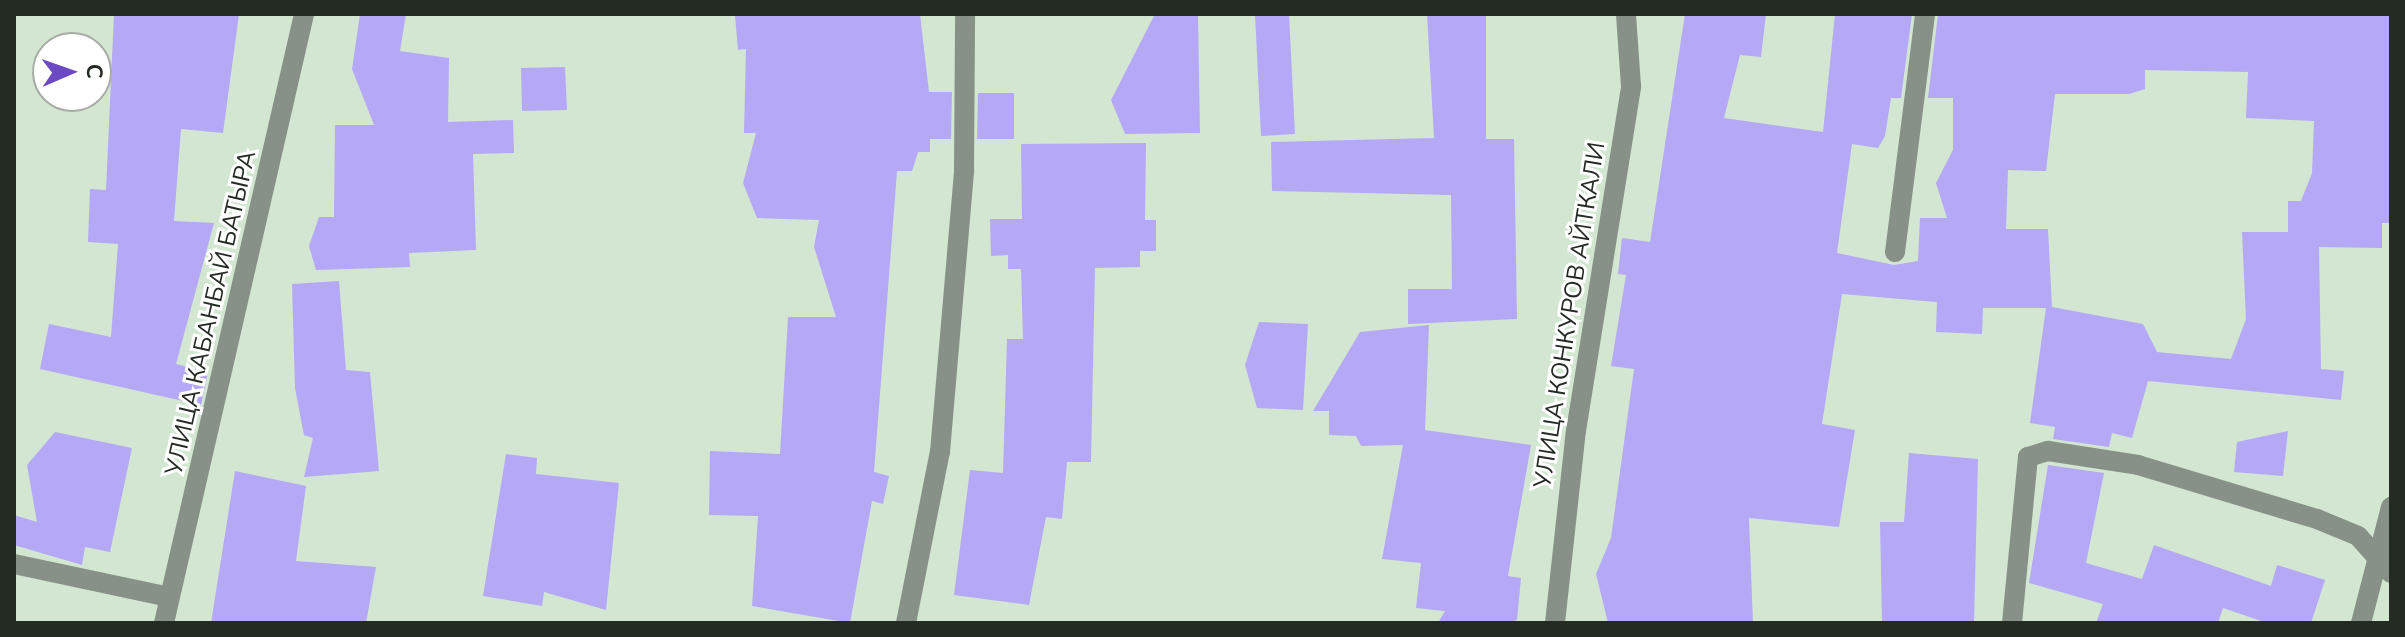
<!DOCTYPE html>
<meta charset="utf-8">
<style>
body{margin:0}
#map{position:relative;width:2405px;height:637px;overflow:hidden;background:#d2e6d1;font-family:"Nunito Sans",sans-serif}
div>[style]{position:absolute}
.building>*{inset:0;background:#b5a8f6}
.minor>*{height:20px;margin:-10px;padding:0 10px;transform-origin:10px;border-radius:10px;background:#889188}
span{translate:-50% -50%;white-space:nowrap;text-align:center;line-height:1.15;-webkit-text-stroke:6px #fff;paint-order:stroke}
.street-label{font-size:24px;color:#232b23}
.frame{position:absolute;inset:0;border:16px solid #232b23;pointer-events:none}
.north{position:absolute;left:32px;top:32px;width:80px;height:80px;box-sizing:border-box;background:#fff;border:2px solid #a7aaa7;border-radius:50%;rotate:88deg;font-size:22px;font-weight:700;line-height:32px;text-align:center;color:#232b23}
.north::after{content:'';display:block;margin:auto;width:28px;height:36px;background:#6b49c2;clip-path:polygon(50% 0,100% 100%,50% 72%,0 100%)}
</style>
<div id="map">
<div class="building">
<div style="clip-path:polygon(114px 14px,239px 14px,223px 133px,181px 129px,174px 221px,214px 223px,176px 364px,208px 372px,201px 405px,40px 369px,49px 324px,111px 337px,118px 244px,88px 242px,90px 189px,106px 190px)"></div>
<div style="clip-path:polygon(360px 14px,406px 14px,400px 51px,449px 58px,448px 122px,513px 120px,514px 153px,473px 154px,476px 250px,409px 253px,410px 267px,316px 270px,309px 246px,319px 217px,334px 217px,335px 125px,374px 125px,352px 69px)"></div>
<div style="clip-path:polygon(920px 14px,929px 92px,952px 92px,951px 139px,930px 139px,930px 152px,918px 152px,912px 171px,897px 171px,874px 472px,889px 476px,883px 504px,872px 501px,850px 623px,752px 606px,758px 516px,709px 515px,710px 451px,780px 454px,788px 317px,836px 317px,814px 247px,819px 220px,757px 218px,743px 183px,756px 133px,744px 133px,746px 49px,738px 50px,735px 16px)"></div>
<div style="clip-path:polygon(1155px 14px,1198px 14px,1200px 133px,1125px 134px,1111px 100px)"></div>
<div style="clip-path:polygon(1255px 14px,1289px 14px,1295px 134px,1261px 136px)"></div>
<div style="clip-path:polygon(1427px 14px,1486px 14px,1486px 139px,1514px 139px,1517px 319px,1408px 324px,1408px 289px,1452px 289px,1451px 195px,1272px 191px,1271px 142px,1434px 138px)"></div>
<div style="clip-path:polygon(evenodd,1685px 14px,1766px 14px,1761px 57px,1740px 55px,1724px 118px,1823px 132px,1835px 14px,1912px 14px,1901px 98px,1891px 98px,1885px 136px,1878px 148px,1852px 144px,1837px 253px,1894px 265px,1918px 261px,1920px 218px,1947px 218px,1936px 183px,1953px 150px,1953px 98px,1928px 98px,1938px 14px,2391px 14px,2391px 223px,2382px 223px,2382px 248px,2319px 247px,2321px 369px,2344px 371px,2341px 400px,2148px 381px,2132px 438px,2112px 433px,2109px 447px,2053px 439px,2055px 427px,2030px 423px,2046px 308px,1983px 308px,1982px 334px,1936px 332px,1937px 302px,1842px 294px,1822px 424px,1855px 430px,1839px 527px,1749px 518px,1753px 623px,1608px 623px,1596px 574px,1611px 538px,1634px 369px,1611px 366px,1626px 275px,1618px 274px,1622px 238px,1650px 242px,1685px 14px,2145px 70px,2248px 72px,2246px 118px,2314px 121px,2312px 173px,2301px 201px,2288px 201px,2288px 232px,2242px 232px,2246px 319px,2231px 359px,2157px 352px,2143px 324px,2052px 307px,2048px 229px,2006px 229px,2008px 170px,2046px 171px,2055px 94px,2129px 94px,2145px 89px,2145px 70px)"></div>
<div style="clip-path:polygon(565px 67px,567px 110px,522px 111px,521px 68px)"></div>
<div style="clip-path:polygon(978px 93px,1014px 93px,1014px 139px,977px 139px)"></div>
<div style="clip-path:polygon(1146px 143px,1145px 220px,1156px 220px,1156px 251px,1140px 251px,1140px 267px,1095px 268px,1091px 462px,1067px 462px,1062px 519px,1046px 517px,1029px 605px,954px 595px,970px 470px,1003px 473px,1007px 339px,1023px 339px,1021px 269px,1008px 269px,1008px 255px,991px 256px,990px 219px,1022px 219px,1021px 144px)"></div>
<div style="clip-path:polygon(339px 281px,346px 370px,370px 372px,379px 471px,304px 477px,313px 438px,304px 435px,295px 388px,292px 284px)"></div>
<div style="clip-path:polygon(1259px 322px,1308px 324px,1303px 410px,1257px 408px,1245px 365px)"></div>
<div style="clip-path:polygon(1429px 325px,1425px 430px,1531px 445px,1508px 576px,1521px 578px,1517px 620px,1506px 623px,1438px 623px,1445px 611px,1416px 608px,1421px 563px,1382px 559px,1403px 445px,1361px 446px,1356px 436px,1329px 435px,1329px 411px,1313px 411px,1360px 332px)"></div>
<div style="clip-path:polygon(2288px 431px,2283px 476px,2234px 472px,2237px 442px)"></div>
<div style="clip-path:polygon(55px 432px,132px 448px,110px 552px,85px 547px,82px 565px,14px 545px,14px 515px,37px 522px,27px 465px)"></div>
<div style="clip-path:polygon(1909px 453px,1978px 459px,1974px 623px,1882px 623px,1880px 522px,1904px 522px)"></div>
<div style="clip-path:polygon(506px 454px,537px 458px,536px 474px,619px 483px,606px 610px,544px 592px,542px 606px,483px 596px)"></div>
<div style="clip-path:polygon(2048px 465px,2104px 473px,2086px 563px,2142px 579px,2154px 545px,2271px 586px,2277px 565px,2325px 580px,2311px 623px,2267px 623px,2223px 608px,2218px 623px,2096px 623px,2103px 604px,2029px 583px)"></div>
<div style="clip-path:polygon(235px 471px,306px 486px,296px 561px,376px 567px,366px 623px,211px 623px)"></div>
</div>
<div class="minor">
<div style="left:1895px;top:252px;width:240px;rotate:-82.8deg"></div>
<div style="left:14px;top:564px;width:158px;rotate:12deg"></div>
<div style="left:164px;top:623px;width:625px;rotate:-77.05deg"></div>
<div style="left:906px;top:623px;width:174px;rotate:-78.8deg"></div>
<div style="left:940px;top:452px;width:283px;rotate:-85.1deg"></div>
<div style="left:964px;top:170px;width:156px;rotate:-89.6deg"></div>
<div style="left:1555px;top:623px;width:193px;rotate:-83.8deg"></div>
<div style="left:1576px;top:431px;width:349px;rotate:-80.9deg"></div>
<div style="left:1631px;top:86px;width:72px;rotate:-94deg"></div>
<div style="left:2012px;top:623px;width:167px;rotate:-84.5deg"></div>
<div style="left:2028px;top:457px;width:21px;rotate:-17deg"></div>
<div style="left:2048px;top:451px;width:91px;rotate:8.8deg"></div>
<div style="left:2138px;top:465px;width:187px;rotate:16.8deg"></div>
<div style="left:2317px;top:519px;width:44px;rotate:22.5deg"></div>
<div style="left:2358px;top:536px;width:50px;rotate:48.3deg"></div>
<div style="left:2361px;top:623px;width:120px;rotate:-75.5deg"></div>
</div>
<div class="street-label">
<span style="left:211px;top:313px;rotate:-77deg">УЛИЦА КАБАНБАЙ БАТЫРА</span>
<span style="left:1570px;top:315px;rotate:-81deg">УЛИЦА КОНКУРОВ АЙТКАЛИ</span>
</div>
<div class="frame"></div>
<div class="north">С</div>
</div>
